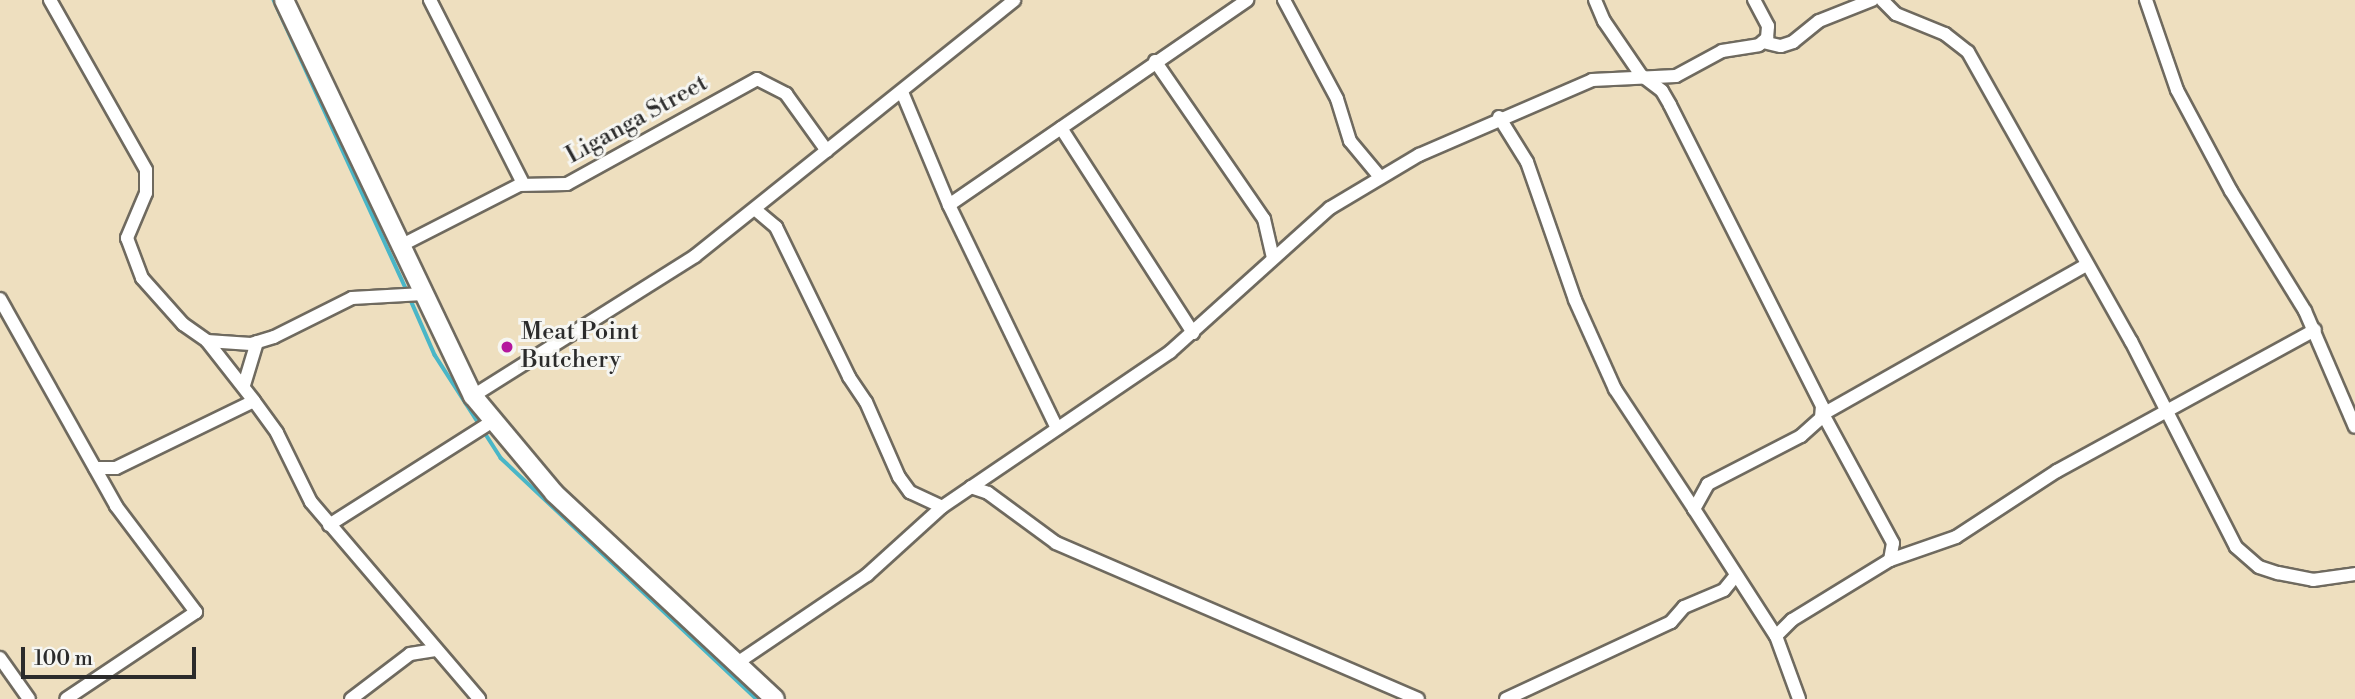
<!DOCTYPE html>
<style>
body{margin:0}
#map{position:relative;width:2355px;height:699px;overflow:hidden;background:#eedfbf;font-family:"Libre Bodoni",serif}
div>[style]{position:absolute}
.stream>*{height:3.5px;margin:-1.75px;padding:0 1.75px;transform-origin:1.75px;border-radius:1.75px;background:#4ab6c7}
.roads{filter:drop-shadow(2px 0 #6f6a5f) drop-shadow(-2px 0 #6f6a5f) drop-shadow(0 2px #6f6a5f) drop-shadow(0 -2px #6f6a5f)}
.street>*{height:12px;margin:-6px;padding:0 6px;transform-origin:6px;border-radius:6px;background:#fff}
.secondary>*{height:18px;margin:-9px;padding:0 9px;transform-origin:9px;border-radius:9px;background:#fff}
.dots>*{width:19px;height:19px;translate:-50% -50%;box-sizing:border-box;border:4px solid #f6f6f2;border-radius:50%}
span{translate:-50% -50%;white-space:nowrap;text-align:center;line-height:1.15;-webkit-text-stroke:6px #f6f6f2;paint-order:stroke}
.street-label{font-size:24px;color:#2b2b2b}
.poi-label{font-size:24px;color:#2b2b2b}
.left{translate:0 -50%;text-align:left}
.scale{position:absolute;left:21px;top:647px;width:175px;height:32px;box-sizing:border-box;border:4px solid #2b2b2b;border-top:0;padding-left:9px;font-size:21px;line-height:24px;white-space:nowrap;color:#2b2b2b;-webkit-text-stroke:5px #f6f6f2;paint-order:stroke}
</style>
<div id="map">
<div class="stream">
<div style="left:274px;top:0;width:320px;rotate:65.4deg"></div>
<div style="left:410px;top:298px;width:62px;rotate:66.3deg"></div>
<div style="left:435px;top:355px;width:122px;rotate:57.3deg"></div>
<div style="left:501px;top:458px;width:352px;rotate:43.3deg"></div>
</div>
<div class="roads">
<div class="street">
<div style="left:50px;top:0;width:195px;rotate:60.5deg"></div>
<div style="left:146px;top:170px;width:23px;rotate:90deg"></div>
<div style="left:146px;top:193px;width:49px;rotate:112.9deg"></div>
<div style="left:127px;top:238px;width:43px;rotate:69.4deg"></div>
<div style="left:142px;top:278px;width:62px;rotate:48.3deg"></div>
<div style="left:183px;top:324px;width:29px;rotate:35deg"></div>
<div style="left:207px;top:341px;width:44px;rotate:3.9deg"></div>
<div style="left:251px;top:344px;width:24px;rotate:-17deg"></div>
<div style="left:274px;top:337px;width:87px;rotate:-26.6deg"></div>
<div style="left:352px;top:298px;width:71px;rotate:-3.2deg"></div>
<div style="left:430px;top:0;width:203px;rotate:63.1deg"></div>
<div style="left:1284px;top:0;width:112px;rotate:61.8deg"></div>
<div style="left:1337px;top:99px;width:44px;rotate:72.8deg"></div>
<div style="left:1350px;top:141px;width:47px;rotate:50.2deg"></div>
<div style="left:1595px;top:0;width:23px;rotate:67deg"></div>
<div style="left:1604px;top:21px;width:65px;rotate:55.6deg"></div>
<div style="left:1641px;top:75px;width:26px;rotate:37deg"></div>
<div style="left:1662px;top:91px;width:16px;rotate:60deg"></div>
<div style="left:1670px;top:105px;width:337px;rotate:63.2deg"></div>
<div style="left:1822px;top:406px;width:12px;rotate:95deg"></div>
<div style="left:1821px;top:418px;width:27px;rotate:138deg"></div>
<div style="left:1801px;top:436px;width:105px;rotate:152.7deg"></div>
<div style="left:1708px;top:484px;width:29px;rotate:119deg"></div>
<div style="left:1694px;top:509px;width:151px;rotate:57.2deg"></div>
<div style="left:1776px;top:636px;width:67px;rotate:69.9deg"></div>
<div style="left:1882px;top:0;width:20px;rotate:45deg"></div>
<div style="left:1896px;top:14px;width:53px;rotate:22.2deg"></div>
<div style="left:1945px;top:34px;width:29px;rotate:38deg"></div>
<div style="left:1968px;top:52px;width:332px;rotate:60.6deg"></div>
<div style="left:2131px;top:341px;width:231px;rotate:63deg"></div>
<div style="left:2236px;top:547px;width:30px;rotate:41deg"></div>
<div style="left:2259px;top:567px;width:20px;rotate:18deg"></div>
<div style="left:2278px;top:573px;width:36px;rotate:11deg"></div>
<div style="left:2313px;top:580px;width:42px;rotate:-8.1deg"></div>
<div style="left:2146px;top:0;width:95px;rotate:71deg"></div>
<div style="left:2177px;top:90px;width:115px;rotate:61.9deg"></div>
<div style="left:2231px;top:191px;width:141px;rotate:58.3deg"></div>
<div style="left:2305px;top:311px;width:126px;rotate:66.7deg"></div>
<div style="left:1763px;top:42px;width:18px;rotate:13deg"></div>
<div style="left:1781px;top:46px;width:13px;rotate:-18deg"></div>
<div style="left:1793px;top:42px;width:33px;rotate:-39deg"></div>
<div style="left:1819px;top:21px;width:57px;rotate:-21.6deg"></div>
<div style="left:1155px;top:61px;width:192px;rotate:55.4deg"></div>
<div style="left:1264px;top:219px;width:40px;rotate:77deg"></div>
<div style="left:902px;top:92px;width:122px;rotate:67.4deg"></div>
<div style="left:949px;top:205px;width:248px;rotate:64.2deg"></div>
<div style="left:1499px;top:117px;width:53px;rotate:58.1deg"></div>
<div style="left:1527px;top:162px;width:146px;rotate:70.8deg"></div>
<div style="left:1575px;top:300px;width:98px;rotate:65.8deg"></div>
<div style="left:1615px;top:389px;width:144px;rotate:56.6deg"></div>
<div style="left:1061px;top:128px;width:244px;rotate:57.2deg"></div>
<div style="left:949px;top:205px;width:362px;rotate:-34.5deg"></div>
<div style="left:757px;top:211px;width:25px;rotate:40deg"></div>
<div style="left:776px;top:227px;width:167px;rotate:64deg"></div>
<div style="left:849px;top:377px;width:30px;rotate:56deg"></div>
<div style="left:866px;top:402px;width:82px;rotate:66.3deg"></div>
<div style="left:899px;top:477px;width:19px;rotate:54deg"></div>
<div style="left:910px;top:492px;width:35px;rotate:25deg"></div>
<div style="left:402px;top:245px;width:131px;rotate:-27.1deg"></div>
<div style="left:519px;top:185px;width:48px;rotate:-1.2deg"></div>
<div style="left:567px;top:184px;width:217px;rotate:-28.9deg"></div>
<div style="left:757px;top:79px;width:33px;rotate:27deg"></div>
<div style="left:786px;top:94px;width:70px;rotate:54.3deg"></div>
<div style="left:0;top:299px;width:237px;rotate:60.7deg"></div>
<div style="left:116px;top:506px;width:133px;rotate:53deg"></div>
<div style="left:196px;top:612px;width:156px;rotate:146.2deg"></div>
<div style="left:207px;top:341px;width:76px;rotate:51.9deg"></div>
<div style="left:244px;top:385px;width:45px;rotate:-73.2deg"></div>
<div style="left:473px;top:396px;width:262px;rotate:-32.2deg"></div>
<div style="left:695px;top:256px;width:409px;rotate:-38.7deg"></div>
<div style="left:95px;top:468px;width:21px"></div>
<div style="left:116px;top:468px;width:153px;rotate:-25.9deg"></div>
<div style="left:254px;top:401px;width:39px;rotate:54deg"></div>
<div style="left:277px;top:433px;width:77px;rotate:63.8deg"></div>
<div style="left:311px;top:502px;width:259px;rotate:49.5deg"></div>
<div style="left:971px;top:487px;width:18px;rotate:19deg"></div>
<div style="left:988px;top:493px;width:84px;rotate:36.3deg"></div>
<div style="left:1056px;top:543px;width:394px;rotate:23.3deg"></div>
<div style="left:329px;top:525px;width:192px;rotate:-32.4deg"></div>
<div style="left:1890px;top:560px;width:17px;rotate:-80deg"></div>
<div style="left:1893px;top:543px;width:147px;rotate:-118.5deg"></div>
<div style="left:1823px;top:414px;width:302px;rotate:-29.5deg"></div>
<div style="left:1776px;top:636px;width:23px;rotate:-45deg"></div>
<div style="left:1792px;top:620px;width:115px;rotate:-31.5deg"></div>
<div style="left:1890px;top:560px;width:70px;rotate:-19.2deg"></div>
<div style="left:1956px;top:537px;width:121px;rotate:-33.2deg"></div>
<div style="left:2057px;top:471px;width:294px;rotate:-28.7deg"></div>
<div style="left:0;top:658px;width:50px;rotate:54.7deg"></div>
<div style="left:737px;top:663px;width:157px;rotate:-34.1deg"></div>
<div style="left:867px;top:575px;width:101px;rotate:-42.2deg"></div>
<div style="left:942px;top:507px;width:276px;rotate:-34.2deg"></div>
<div style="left:1170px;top:352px;width:215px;rotate:-42deg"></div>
<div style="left:1330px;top:208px;width:104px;rotate:-30.8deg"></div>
<div style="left:1419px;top:155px;width:189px;rotate:-23.4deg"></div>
<div style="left:1592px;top:80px;width:84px;rotate:-2.7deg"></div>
<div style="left:1676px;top:76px;width:52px;rotate:-28.5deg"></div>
<div style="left:1722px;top:51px;width:37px;rotate:-9deg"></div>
<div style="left:1759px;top:45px;width:11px;rotate:-41deg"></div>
<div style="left:1767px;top:38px;width:12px;rotate:-85deg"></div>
<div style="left:1768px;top:26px;width:30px;rotate:-118deg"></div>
<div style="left:351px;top:699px;width:74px;rotate:-37.3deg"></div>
<div style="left:410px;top:654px;width:24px;rotate:-9deg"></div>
<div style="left:1506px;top:699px;width:182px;rotate:-25deg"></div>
<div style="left:1671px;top:622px;width:20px;rotate:-49deg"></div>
<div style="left:1684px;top:607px;width:43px;rotate:-23deg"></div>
<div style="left:1724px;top:590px;width:19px;rotate:-51deg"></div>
</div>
<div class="secondary">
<div style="left:284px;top:0;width:439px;rotate:64.5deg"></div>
<div style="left:473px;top:396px;width:126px;rotate:50.1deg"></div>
<div style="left:554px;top:493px;width:302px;rotate:43deg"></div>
</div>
</div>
<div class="dots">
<div style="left:507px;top:347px;background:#b5179e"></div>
</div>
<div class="street-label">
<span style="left:637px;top:120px;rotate:-29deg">Liganga Street</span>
</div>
<div class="poi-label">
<span class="left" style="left:521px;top:347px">Meat Point<br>Butchery</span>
</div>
<div class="scale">100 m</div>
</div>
